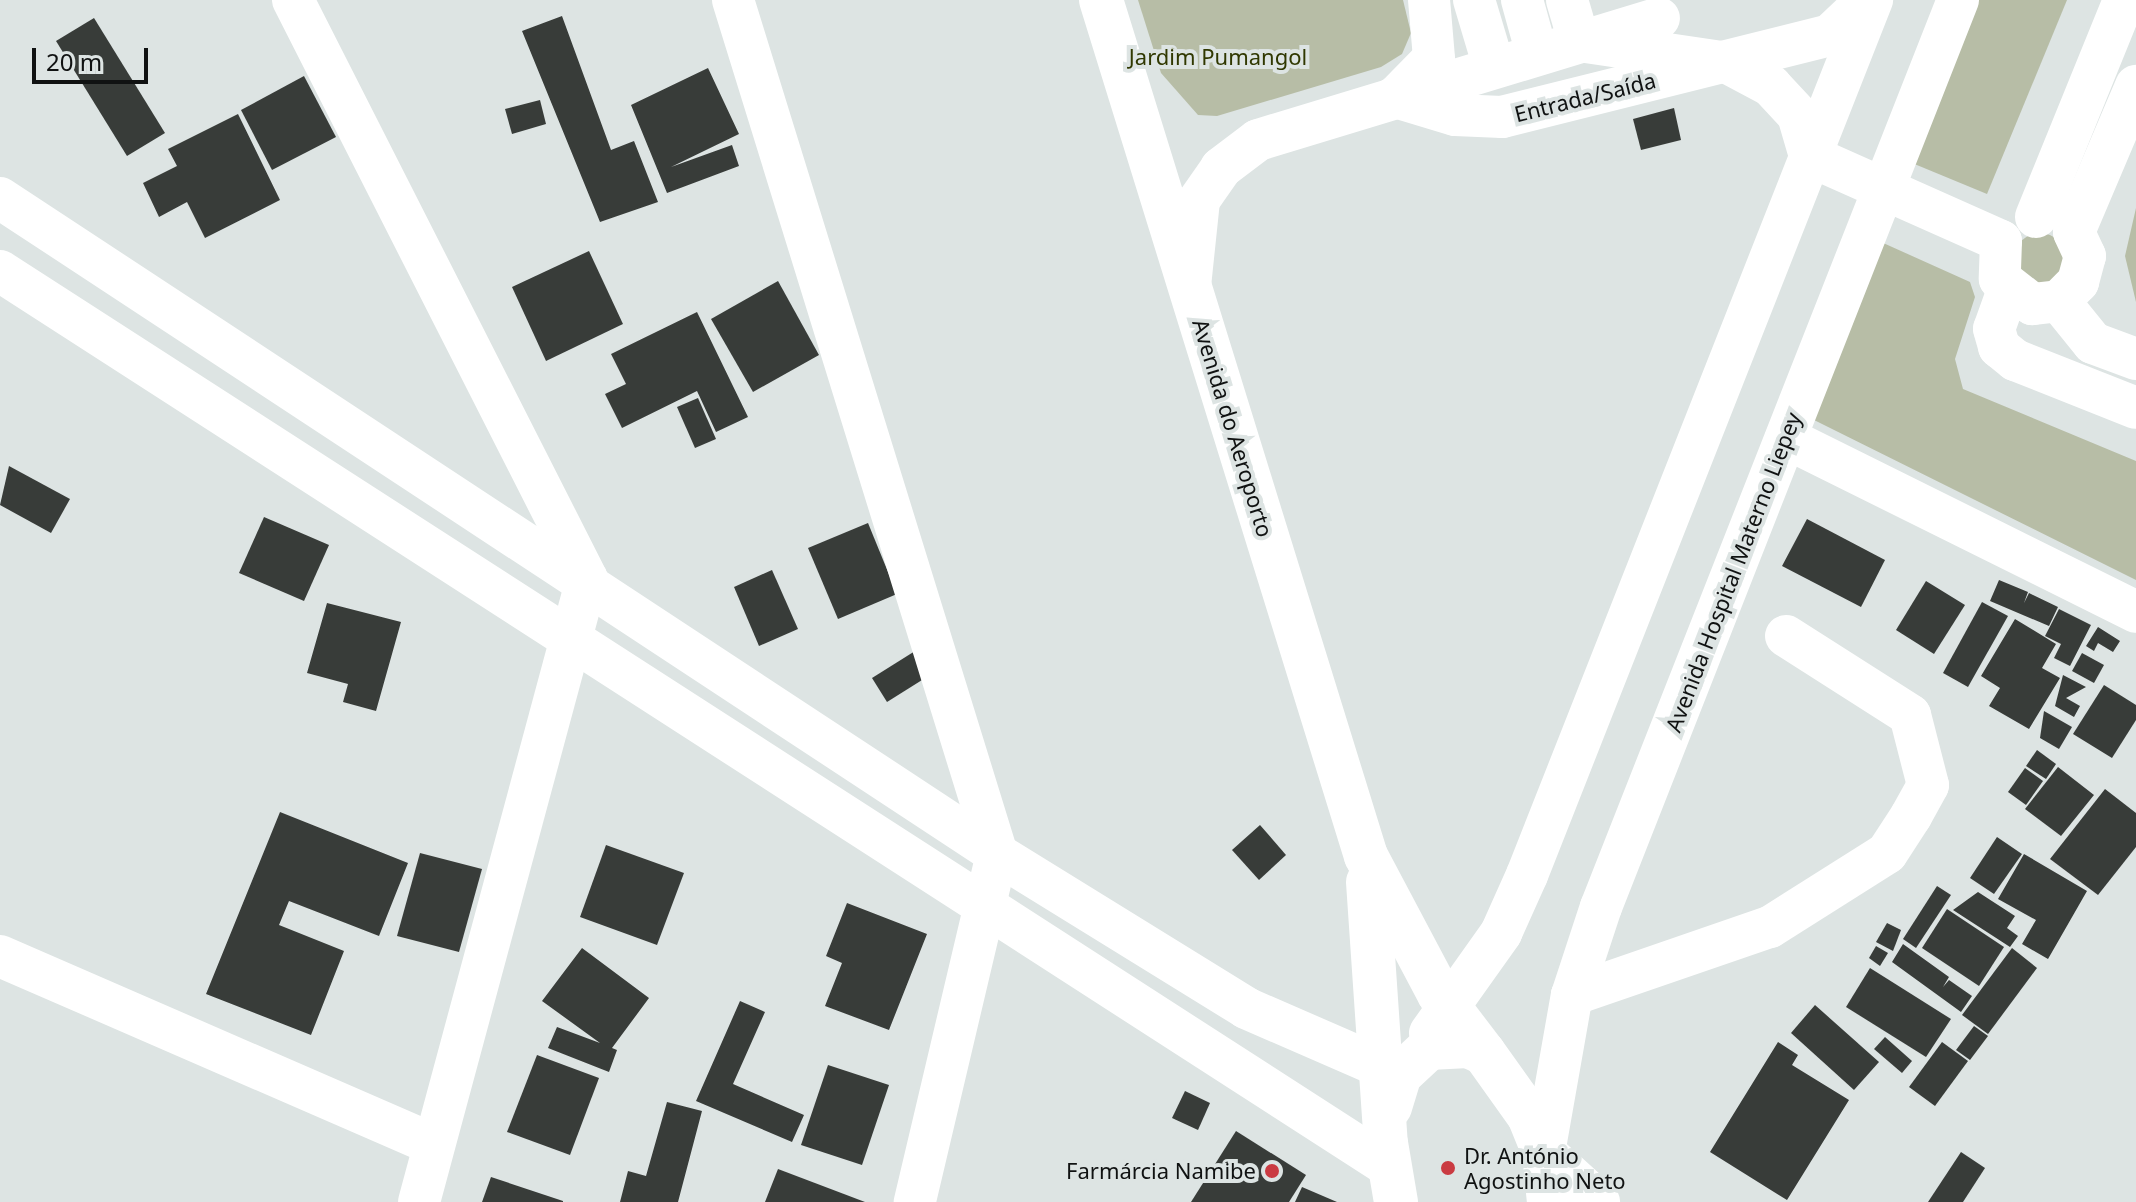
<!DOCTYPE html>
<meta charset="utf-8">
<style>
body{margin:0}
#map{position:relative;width:2136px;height:1202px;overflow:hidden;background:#dde4e3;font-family:"Noto Sans",sans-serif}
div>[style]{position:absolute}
.green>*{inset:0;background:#b7bda6}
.round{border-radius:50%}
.building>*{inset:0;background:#383c39}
.minor>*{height:42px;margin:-21px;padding:0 21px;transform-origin:21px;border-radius:21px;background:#fff}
.major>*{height:44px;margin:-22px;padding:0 22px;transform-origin:22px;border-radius:22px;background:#fff}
.dots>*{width:22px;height:22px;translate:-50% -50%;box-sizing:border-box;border:4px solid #dde4e3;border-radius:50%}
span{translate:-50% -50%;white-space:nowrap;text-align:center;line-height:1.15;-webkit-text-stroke:8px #dde4e3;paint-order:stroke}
.park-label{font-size:22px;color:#303801}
.street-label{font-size:22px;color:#101212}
.poi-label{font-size:22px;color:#101212}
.left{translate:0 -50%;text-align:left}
.right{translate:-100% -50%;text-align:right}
.scale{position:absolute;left:32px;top:48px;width:116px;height:36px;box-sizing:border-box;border:4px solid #101212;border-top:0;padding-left:10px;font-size:24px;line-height:28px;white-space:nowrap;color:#101212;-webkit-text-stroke:6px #dde4e3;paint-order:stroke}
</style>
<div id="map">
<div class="green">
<div style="clip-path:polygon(1138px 0,1403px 0,1411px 33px,1402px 54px,1381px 67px,1217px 116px,1198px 115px,1161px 73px)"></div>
<div style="clip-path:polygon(1979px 0,2067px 0,1987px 194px,1912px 163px)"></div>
<div style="clip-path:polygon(2136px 208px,2136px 302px,2125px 256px)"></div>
<div class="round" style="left:2014px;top:233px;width:52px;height:52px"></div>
<div style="clip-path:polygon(1881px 242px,1970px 282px,1975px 297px,1955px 359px,1963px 389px,2136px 461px,2136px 580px,1812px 419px)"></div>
</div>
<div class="building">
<div style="clip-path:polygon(562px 16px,611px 150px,634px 141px,658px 202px,600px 222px,522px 31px)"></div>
<div style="clip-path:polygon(94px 18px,165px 133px,127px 156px,56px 41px)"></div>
<div style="clip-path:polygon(708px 68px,739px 134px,671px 167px,732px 145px,739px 166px,667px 193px,631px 105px)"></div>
<div style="clip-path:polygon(304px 76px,336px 137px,272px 170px,241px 110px)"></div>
<div style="clip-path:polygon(540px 100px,546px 124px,512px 134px,505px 109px)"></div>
<div style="clip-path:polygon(1674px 108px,1681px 140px,1641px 150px,1633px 119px)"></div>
<div style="clip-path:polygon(238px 114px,280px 200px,205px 238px,187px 202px,159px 217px,143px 183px,177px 166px,168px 149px)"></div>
<div style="clip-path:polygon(589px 251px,623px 324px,546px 361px,512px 287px)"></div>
<div style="clip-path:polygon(778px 281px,819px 355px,753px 392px,711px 319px)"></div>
<div style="clip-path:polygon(697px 312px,748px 417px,716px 432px,697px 391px,622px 428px,605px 394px,626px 384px,611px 354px)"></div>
<div style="clip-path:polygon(698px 398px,716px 439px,695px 448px,677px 407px)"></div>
<div style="clip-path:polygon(9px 466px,70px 499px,51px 533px,0 505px)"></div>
<div style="clip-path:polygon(264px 517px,329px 545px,304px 601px,239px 573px)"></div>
<div style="clip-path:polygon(1807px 519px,1885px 560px,1861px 607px,1782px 566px)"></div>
<div style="clip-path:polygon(868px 523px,897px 594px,838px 619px,808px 548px)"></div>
<div style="clip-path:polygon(772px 570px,798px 629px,759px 646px,734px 587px)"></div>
<div style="clip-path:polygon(1999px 580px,2028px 592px,2024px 603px,2029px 593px,2058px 607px,2049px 626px,1990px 601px)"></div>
<div style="clip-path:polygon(1926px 581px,1965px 605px,1934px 654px,1896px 630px)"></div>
<div style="clip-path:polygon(1982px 602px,2008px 616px,1968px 687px,1943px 673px)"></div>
<div style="clip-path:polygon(327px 603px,401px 622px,376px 711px,343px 702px,348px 684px,307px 673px)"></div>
<div style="clip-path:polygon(2059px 609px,2091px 625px,2070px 666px,2054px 658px,2061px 644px,2045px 636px)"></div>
<div style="clip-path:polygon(2015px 619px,2056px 644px,2042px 668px,2060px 678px,2029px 729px,1989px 706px,2000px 688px,1981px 676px)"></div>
<div style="clip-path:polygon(2098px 627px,2120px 641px,2113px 652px,2098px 643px,2094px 651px,2086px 646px)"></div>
<div style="clip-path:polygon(923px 646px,938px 670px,887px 702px,872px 678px)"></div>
<div style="clip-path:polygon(2082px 653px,2104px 665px,2094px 683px,2072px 671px)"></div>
<div style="clip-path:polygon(2063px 675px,2086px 687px,2066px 698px,2080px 706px,2074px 717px,2055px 706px)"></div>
<div style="clip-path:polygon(2104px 685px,2136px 705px,2136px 720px,2112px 758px,2073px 734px)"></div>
<div style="clip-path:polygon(2044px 711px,2072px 727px,2059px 749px,2040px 738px)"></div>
<div style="clip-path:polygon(2037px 750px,2056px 764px,2046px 779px,2026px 766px)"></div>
<div style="clip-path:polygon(2058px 767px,2094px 795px,2061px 836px,2025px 809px)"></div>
<div style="clip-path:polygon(2025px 768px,2043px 781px,2026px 805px,2008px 792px)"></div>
<div style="clip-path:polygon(2105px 789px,2136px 813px,2136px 847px,2098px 895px,2050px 859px)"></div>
<div style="clip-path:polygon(280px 812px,408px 863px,379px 936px,289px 901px,279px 925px,344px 951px,311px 1035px,206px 994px)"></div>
<div style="clip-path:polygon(1260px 825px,1286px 855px,1259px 880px,1232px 850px)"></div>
<div style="clip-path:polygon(1997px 837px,2022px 854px,1994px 894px,1970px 878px)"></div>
<div style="clip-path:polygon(606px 845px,684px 873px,657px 945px,580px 917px)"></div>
<div style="clip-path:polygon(420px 853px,482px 869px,459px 952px,397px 936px)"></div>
<div style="clip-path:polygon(2024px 854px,2087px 891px,2048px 959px,2022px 944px,2036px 920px,1998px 899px)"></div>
<div style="clip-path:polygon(1937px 886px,1951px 895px,1916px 948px,1903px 939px)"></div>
<div style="clip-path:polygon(1978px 892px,2015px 916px,2007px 928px,2018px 936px,2010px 947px,1953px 910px)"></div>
<div style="clip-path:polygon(847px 903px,927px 934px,889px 1030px,825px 1006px,842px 963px,826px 956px)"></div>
<div style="clip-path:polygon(1947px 909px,2004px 947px,1979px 986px,1922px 948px)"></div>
<div style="clip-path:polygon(1887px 923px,1901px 930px,1893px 951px,1876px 942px)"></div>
<div style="clip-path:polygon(1903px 944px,1949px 977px,1943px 987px,1949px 980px,1972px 996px,1961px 1012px,1892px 962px)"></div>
<div style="clip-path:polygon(1876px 946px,1888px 953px,1880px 966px,1869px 958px)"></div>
<div style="clip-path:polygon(582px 948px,649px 998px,612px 1048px,617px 1050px,609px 1072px,548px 1048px,557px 1027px,600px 1043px,542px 1001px)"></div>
<div style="clip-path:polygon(2012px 948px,2037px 968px,1988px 1034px,1962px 1015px)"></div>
<div style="clip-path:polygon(1870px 968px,1951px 1019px,1926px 1057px,1846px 1007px)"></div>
<div style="clip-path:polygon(740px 1001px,765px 1012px,733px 1084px,804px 1115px,792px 1142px,696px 1101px)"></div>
<div style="clip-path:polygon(1815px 1005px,1879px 1062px,1854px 1090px,1791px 1033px)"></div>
<div style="clip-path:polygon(1974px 1026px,1988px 1036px,1970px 1060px,1956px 1050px)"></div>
<div style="clip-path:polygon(1885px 1037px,1912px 1061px,1902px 1073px,1874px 1049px)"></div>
<div style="clip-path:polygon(1778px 1042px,1798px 1055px,1792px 1065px,1849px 1100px,1787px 1200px,1710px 1152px)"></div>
<div style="clip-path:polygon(1942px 1042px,1968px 1061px,1935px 1106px,1909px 1087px)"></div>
<div style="clip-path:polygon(537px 1055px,599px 1078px,570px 1155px,507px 1132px)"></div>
<div style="clip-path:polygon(828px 1065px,889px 1085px,862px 1165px,801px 1145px)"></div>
<div style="clip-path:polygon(1185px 1091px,1210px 1103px,1198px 1130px,1172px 1118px)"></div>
<div style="clip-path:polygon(667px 1102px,702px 1111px,678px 1202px,620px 1202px,628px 1171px,646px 1176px)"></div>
<div style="clip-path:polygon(1236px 1131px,1306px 1175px,1289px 1202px,1191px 1202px)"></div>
<div style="clip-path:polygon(1961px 1152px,1985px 1168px,1963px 1202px,1928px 1202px)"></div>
<div style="clip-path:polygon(778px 1169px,865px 1202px,765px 1202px)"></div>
<div style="clip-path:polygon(491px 1177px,563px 1201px,563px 1202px,482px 1202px)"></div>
<div style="clip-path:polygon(1302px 1187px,1337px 1202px,1295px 1202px)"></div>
</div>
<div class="minor">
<div style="left:293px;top:0;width:649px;rotate:63.08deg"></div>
<div style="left:587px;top:579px;width:645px;rotate:105.09deg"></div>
<div style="left:733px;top:0;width:894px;rotate:72.82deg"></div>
<div style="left:997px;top:854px;width:358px;rotate:103.3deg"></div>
<div style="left:1474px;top:0;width:70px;rotate:73.4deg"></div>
<div style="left:1522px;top:0;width:56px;rotate:74.5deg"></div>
<div style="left:1567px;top:0;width:43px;rotate:73.7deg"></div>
<div style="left:1579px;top:41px;width:151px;rotate:8.4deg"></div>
<div style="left:1728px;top:63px;width:49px;rotate:28.1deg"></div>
<div style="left:1771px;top:86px;width:40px;rotate:47deg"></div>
<div style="left:1798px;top:115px;width:43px;rotate:73.7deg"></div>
<div style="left:1810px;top:156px;width:209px;rotate:24deg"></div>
<div style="left:2001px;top:241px;width:38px;rotate:92deg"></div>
<div style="left:2000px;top:279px;width:41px;rotate:38deg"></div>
<div style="left:2032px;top:304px;width:27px;rotate:-6deg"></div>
<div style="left:2059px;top:301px;width:27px;rotate:-45deg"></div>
<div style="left:2078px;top:282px;width:27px;rotate:-75deg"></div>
<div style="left:2085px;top:256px;width:26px;rotate:-115deg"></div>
<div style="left:2074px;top:232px;width:159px;rotate:-67deg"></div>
<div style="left:1395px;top:97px;width:63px;rotate:16.7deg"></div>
<div style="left:1455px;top:115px;width:47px;rotate:2.4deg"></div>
<div style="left:1502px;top:117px;width:338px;rotate:-14deg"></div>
<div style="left:1830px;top:35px;width:51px;rotate:-43.4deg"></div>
<div style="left:1396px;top:97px;width:54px;rotate:-45.7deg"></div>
<div style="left:1434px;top:58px;width:58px;rotate:-94.9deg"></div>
<div style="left:0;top:198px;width:1193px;rotate:33.34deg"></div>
<div style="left:997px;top:854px;width:293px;rotate:31.7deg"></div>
<div style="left:1246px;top:1008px;width:168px;rotate:23.5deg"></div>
<div style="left:2036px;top:217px;width:234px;rotate:-67.9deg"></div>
<div style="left:0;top:271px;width:1652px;rotate:32.81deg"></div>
<div style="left:1190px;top:286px;width:86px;rotate:-84deg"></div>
<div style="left:1199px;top:200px;width:39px;rotate:-55deg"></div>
<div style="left:1221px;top:168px;width:46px;rotate:-37.1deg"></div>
<div style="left:1258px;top:140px;width:419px;rotate:-16.9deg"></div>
<div style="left:2008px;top:290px;width:41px;rotate:109.7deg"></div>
<div style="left:1994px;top:329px;width:19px;rotate:74deg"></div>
<div style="left:1999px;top:347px;width:21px;rotate:39deg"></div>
<div style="left:2015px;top:360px;width:130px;rotate:21.6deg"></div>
<div style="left:2059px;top:301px;width:54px;rotate:51deg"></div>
<div style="left:2093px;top:343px;width:46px;rotate:20.4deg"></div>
<div style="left:1786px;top:438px;width:391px;rotate:26.4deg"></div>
<div style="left:0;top:956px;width:471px;rotate:23.5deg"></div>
<div style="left:1572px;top:995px;width:209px;rotate:-19deg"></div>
<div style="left:1770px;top:927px;width:138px;rotate:-32.3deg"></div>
<div style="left:1887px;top:853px;width:44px;rotate:-57deg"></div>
<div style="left:1911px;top:816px;width:35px;rotate:-61deg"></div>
<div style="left:1928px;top:785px;width:72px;rotate:-104.4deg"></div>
<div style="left:1910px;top:715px;width:147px;rotate:-147.5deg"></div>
<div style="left:1430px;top:1033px;width:123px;rotate:-54.6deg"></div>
<div style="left:1501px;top:933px;width:64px;rotate:-65.9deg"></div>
<div style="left:1527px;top:875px;width:941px;rotate:-68.48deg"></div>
<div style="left:1544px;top:1153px;width:160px;rotate:-80deg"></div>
<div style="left:1572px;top:995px;width:93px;rotate:-71.8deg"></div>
<div style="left:1601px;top:907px;width:975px;rotate:-68.52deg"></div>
</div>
<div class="major">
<div style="left:1101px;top:0;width:896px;rotate:72.8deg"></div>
<div style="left:1366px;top:856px;width:156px;rotate:62.1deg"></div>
<div style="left:1439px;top:994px;width:74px;rotate:52.7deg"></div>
<div style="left:1368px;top:882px;width:262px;rotate:86.1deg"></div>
<div style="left:1386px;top:1143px;width:60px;rotate:80.4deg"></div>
<div style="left:1390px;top:1107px;width:34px;rotate:-73deg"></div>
<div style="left:1400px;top:1075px;width:40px;rotate:-43deg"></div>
<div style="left:1429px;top:1048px;width:39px;rotate:-3deg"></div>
<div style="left:1468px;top:1046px;width:17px;rotate:24deg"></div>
<div style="left:1484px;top:1053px;width:77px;rotate:54.5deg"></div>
<div style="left:1529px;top:1116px;width:40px;rotate:68deg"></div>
<div style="left:1544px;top:1153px;width:49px;rotate:84.2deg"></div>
<div style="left:1544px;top:1153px;width:73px;rotate:42.2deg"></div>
</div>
<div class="dots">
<div style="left:1448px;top:1168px;background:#ca3b42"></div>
<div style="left:1272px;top:1171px;background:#ca3b42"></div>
</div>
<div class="park-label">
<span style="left:1218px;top:57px">Jardim Pumangol</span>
</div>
<div class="street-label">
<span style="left:1585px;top:97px;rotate:-14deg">Entrada/Saída</span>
<span style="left:1233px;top:428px;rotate:73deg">Avenida do Aeroporto</span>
<span style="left:1733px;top:572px;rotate:-69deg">Avenida Hospital Materno Liepey</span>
</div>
<div class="poi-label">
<span class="left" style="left:1464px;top:1168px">Dr. António<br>Agostinho Neto</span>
<span class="right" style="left:1256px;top:1171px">Farmárcia Namibe</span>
</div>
<div class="scale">20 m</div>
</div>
